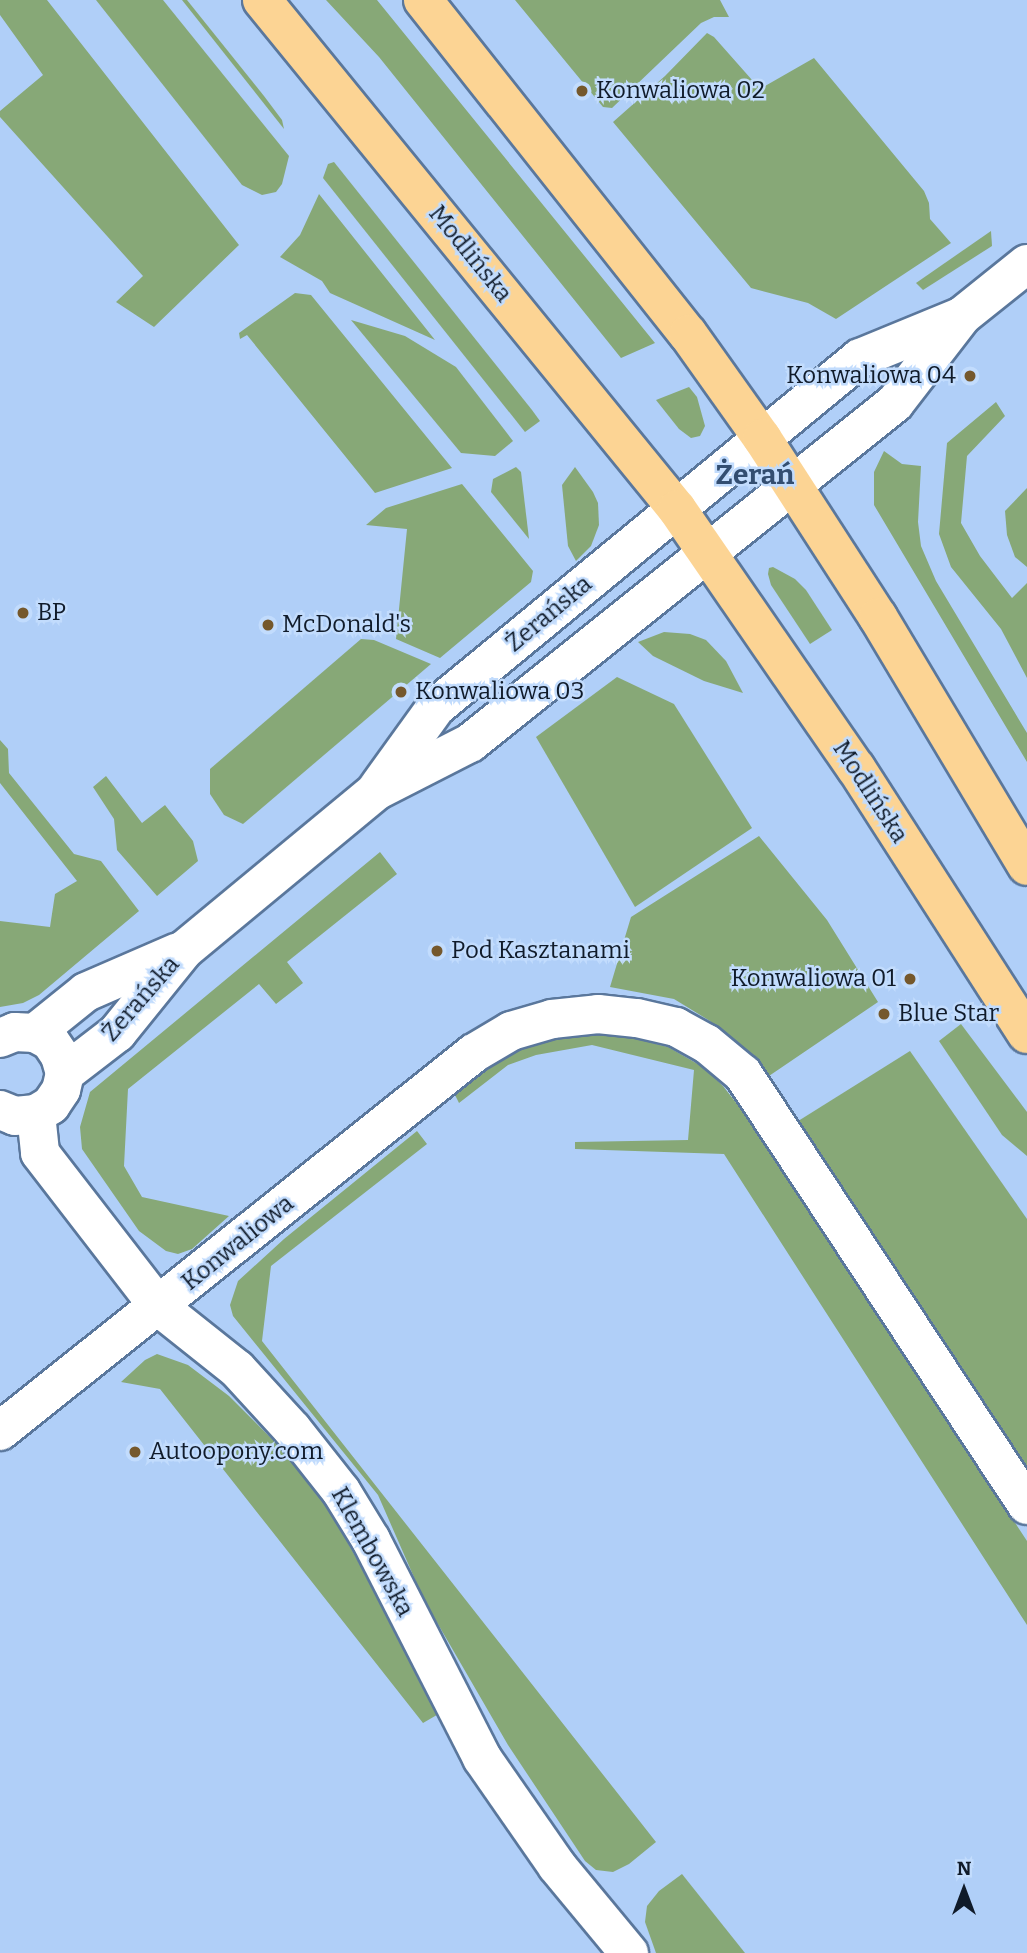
<!DOCTYPE html>
<meta charset="utf-8">
<style>
body{margin:0}
#map{position:relative;width:1027px;height:1953px;overflow:hidden;background:#b0cff8;font-family:Bitter,serif}
div>[style]{position:absolute}
.green>*{inset:0;background:#87a877}
.roads{filter:drop-shadow(2px 0 #5a779c) drop-shadow(-2px 0 #5a779c) drop-shadow(0 2px #5a779c) drop-shadow(0 -2px #5a779c)}
.minor>*{height:38px;margin:-19px;padding:0 19px;transform-origin:19px;border-radius:19px;background:#fff}
.major>*{height:38px;margin:-19px;padding:0 19px;transform-origin:19px;border-radius:19px;background:#fcd494}
.dots>*{width:19px;height:19px;translate:-50% -50%;box-sizing:border-box;border:4px solid #c2dcfd;border-radius:50%}
span{translate:-50% -50%;white-space:nowrap;text-align:center;line-height:1.15;-webkit-text-stroke:5px #c2dcfd;paint-order:stroke}
.poi-label{font-size:24px;color:#101b2a}
.left{translate:0 -50%;text-align:left}
.right{translate:-100% -50%;text-align:right}
.street-label{font-size:24px;color:#101b2a}
.quarter-label{font-size:28px;color:#334e71;font-weight:700}
.north{position:absolute;left:929px;top:1855px;width:70px;height:70px;-webkit-text-stroke:5px #c2dcfd;paint-order:stroke;rotate:0deg;font-size:19px;font-weight:700;line-height:28px;text-align:center;color:#101b2a}
.north::after{content:'';display:block;margin:auto;width:24px;height:32px;background:#101b2a;clip-path:polygon(50% 0,100% 100%,50% 72%,0 100%)}
</style>
<div id="map">
<div class="green">
<div style="clip-path:polygon(0 0,47px 0,239px 245px,154px 327px,116px 302px,143px 276px,0 117px,0 111px,43px 75px,0 15px)"></div>
<div style="clip-path:polygon(96px 0,163px 0,289px 156px,282px 184px,276px 192px,262px 195px,242px 185px)"></div>
<div style="clip-path:polygon(182px 0,187px 0,264px 96px,282px 120px,284px 129px)"></div>
<div style="clip-path:polygon(326px 0,377px 0,655px 343px,621px 358px,379px 57px)"></div>
<div style="clip-path:polygon(515px 0,720px 0,729px 17px,714px 17px,701px 23px,612px 108px,603px 107px)"></div>
<div style="clip-path:polygon(707px 33px,714px 37px,760px 89px,814px 58px,924px 191px,929px 203px,930px 219px,951px 243px,836px 319px,808px 303px,751px 288px,613px 122px,665px 76px)"></div>
<div style="clip-path:polygon(334px 162px,532px 410px,540px 421px,525px 432px,323px 178px,328px 164px)"></div>
<div style="clip-path:polygon(319px 194px,435px 340px,330px 293px,322px 281px,280px 257px,300px 235px)"></div>
<div style="clip-path:polygon(991px 231px,992px 246px,923px 290px,916px 283px)"></div>
<div style="clip-path:polygon(295px 293px,311px 295px,452px 468px,375px 493px,247px 335px,240px 339px,239px 333px)"></div>
<div style="clip-path:polygon(351px 320px,405px 336px,456px 367px,513px 441px,495px 456px,461px 453px)"></div>
<div style="clip-path:polygon(689px 387px,697px 397px,705px 426px,700px 436px,691px 438px,679px 429px,656px 400px)"></div>
<div style="clip-path:polygon(996px 402px,1005px 416px,967px 456px,961px 523px,980px 556px,1012px 598px,1027px 583px,1027px 678px,1001px 629px,951px 567px,939px 534px,947px 443px)"></div>
<div style="clip-path:polygon(884px 451px,902px 464px,921px 466px,918px 522px,921px 546px,936px 581px,1027px 733px,1027px 762px,874px 505px,874px 472px)"></div>
<div style="clip-path:polygon(516px 467px,521px 472px,529px 539px,491px 492px,493px 479px)"></div>
<div style="clip-path:polygon(575px 467px,593px 492px,598px 503px,599px 525px,591px 546px,576px 561px,568px 546px,562px 485px)"></div>
<div style="clip-path:polygon(462px 484px,533px 571px,531px 582px,440px 658px,396px 639px,407px 529px,366px 525px,386px 508px)"></div>
<div style="clip-path:polygon(1027px 488px,1027px 567px,1015px 557px,1007px 535px,1005px 511px)"></div>
<div style="clip-path:polygon(773px 567px,795px 579px,806px 590px,832px 630px,810px 644px,771px 585px,768px 574px,769px 568px)"></div>
<div style="clip-path:polygon(664px 632px,690px 634px,706px 640px,726px 661px,743px 693px,704px 681px,653px 656px,638px 642px)"></div>
<div style="clip-path:polygon(361px 639px,374px 640px,431px 664px,243px 824px,224px 815px,210px 794px,210px 769px)"></div>
<div style="clip-path:polygon(617px 677px,674px 704px,752px 828px,635px 907px,536px 737px)"></div>
<div style="clip-path:polygon(0 740px,8px 749px,9px 773px,74px 854px,101px 861px,139px 911px,39px 995px,23px 1003px,0 1007px,0 921px,50px 927px,55px 894px,77px 881px,0 783px)"></div>
<div style="clip-path:polygon(106px 776px,142px 823px,165px 805px,193px 841px,198px 861px,157px 896px,117px 850px,114px 819px,93px 787px)"></div>
<div style="clip-path:polygon(759px 836px,827px 920px,878px 1002px,766px 1078px,710px 1021px,674px 999px,610px 987px,631px 917px)"></div>
<div style="clip-path:polygon(380px 852px,397px 874px,287px 962px,303px 983px,276px 1004px,259px 984px,128px 1089px,124px 1166px,142px 1197px,229px 1216px,192px 1249px,178px 1254px,166px 1251px,139px 1231px,82px 1149px,80px 1127px,90px 1092px)"></div>
<div style="clip-path:polygon(961px 1024px,1027px 1112px,1027px 1156px,1002px 1135px,939px 1041px)"></div>
<div style="clip-path:polygon(592px 1033px,628px 1037px,668px 1047px,703px 1067px,723px 1086px,766px 1141px,1027px 1541px,1027px 1625px,724px 1154px,575px 1149px,575px 1142px,688px 1140px,694px 1070px,592px 1045px,536px 1055px,508px 1065px,459px 1103px,455px 1095px,456px 1087px,513px 1051px,558px 1038px)"></div>
<div style="clip-path:polygon(910px 1051px,1027px 1219px,1027px 1478px,795px 1123px)"></div>
<div style="clip-path:polygon(417px 1131px,427px 1144px,271px 1266px,262px 1341px,656px 1842px,629px 1864px,613px 1872px,596px 1870px,585px 1861px,508px 1745px,424px 1600px,378px 1495px,233px 1316px,230px 1305px,238px 1281px,284px 1239px)"></div>
<div style="clip-path:polygon(157px 1354px,188px 1365px,229px 1396px,291px 1458px,329px 1509px,442px 1712px,423px 1723px,160px 1389px,121px 1382px,145px 1360px)"></div>
<div style="clip-path:polygon(682px 1874px,745px 1953px,656px 1953px,645px 1922px,647px 1906px,659px 1891px)"></div>
</div>
<div class="roads">
<div class="minor">
<div style="left:379px;top:786px;width:97px;rotate:-54.2deg"></div>
<div style="left:436px;top:707px;width:549px;rotate:-39.46deg"></div>
<div style="left:860px;top:358px;width:108px;rotate:-22.3deg"></div>
<div style="left:35px;top:1033px;width:65px;rotate:-38.8deg"></div>
<div style="left:86px;top:992px;width:100px;rotate:-23.5deg"></div>
<div style="left:0;top:1038px;width:16px;rotate:-22deg"></div>
<div style="left:15px;top:1032px;width:20px;rotate:3deg"></div>
<div style="left:35px;top:1033px;width:17px;rotate:28deg"></div>
<div style="left:50px;top:1041px;width:18px;rotate:56deg"></div>
<div style="left:60px;top:1056px;width:18px;rotate:74deg"></div>
<div style="left:65px;top:1073px;width:17px;rotate:103deg"></div>
<div style="left:61px;top:1090px;width:18px;rotate:124deg"></div>
<div style="left:51px;top:1105px;width:17px;rotate:149deg"></div>
<div style="left:36px;top:1114px;width:21px;rotate:175deg"></div>
<div style="left:15px;top:1116px;width:16px;rotate:-158deg"></div>
<div style="left:65px;top:1073px;width:66px;rotate:-37.6deg"></div>
<div style="left:117px;top:1033px;width:107px;rotate:-51.1deg"></div>
<div style="left:184px;top:950px;width:249px;rotate:-39.6deg"></div>
<div style="left:376px;top:791px;width:106px;rotate:-27.1deg"></div>
<div style="left:470px;top:743px;width:544px;rotate:-38.66deg"></div>
<div style="left:895px;top:403px;width:110px;rotate:-52.4deg"></div>
<div style="left:962px;top:316px;width:83px;rotate:-38.7deg"></div>
<div style="left:36px;top:1114px;width:39px;rotate:84deg"></div>
<div style="left:40px;top:1153px;width:195px;rotate:52.3deg"></div>
<div style="left:159px;top:1307px;width:100px;rotate:38.5deg"></div>
<div style="left:237px;top:1369px;width:81px;rotate:47.5deg"></div>
<div style="left:292px;top:1429px;width:79px;rotate:51.7deg"></div>
<div style="left:341px;top:1491px;width:57px;rotate:58.5deg"></div>
<div style="left:371px;top:1540px;width:245px;rotate:63deg"></div>
<div style="left:482px;top:1758px;width:131px;rotate:55.2deg"></div>
<div style="left:557px;top:1866px;width:113px;rotate:50.4deg"></div>
<div style="left:0;top:1431px;width:606px;rotate:-38.57deg"></div>
<div style="left:474px;top:1053px;width:43px;rotate:-30.7deg"></div>
<div style="left:511px;top:1031px;width:43px;rotate:-16.3deg"></div>
<div style="left:552px;top:1019px;width:46px;rotate:-6.2deg"></div>
<div style="left:598px;top:1014px;width:39px;rotate:6deg"></div>
<div style="left:637px;top:1018px;width:40px;rotate:13deg"></div>
<div style="left:676px;top:1027px;width:35px;rotate:29deg"></div>
<div style="left:707px;top:1044px;width:47px;rotate:39.8deg"></div>
<div style="left:743px;top:1074px;width:516px;rotate:56.62deg"></div>
</div>
<div class="major">
<div style="left:262px;top:0;width:657px;rotate:50.81deg"></div>
<div style="left:677px;top:509px;width:315px;rotate:55.4deg"></div>
<div style="left:856px;top:768px;width:316px;rotate:57.3deg"></div>
<div style="left:423px;top:0;width:426px;rotate:51.6deg"></div>
<div style="left:688px;top:334px;width:128px;rotate:54.6deg"></div>
<div style="left:762px;top:438px;width:213px;rotate:57.1deg"></div>
<div style="left:878px;top:617px;width:290px;rotate:59.1deg"></div>
</div>
</div>
<div class="dots">
<div style="left:582px;top:91px;background:#75582c"></div>
<div style="left:970px;top:376px;background:#75582c"></div>
<div style="left:23px;top:613px;background:#75582c"></div>
<div style="left:268px;top:625px;background:#75582c"></div>
<div style="left:401px;top:692px;background:#75582c"></div>
<div style="left:437px;top:951px;background:#75582c"></div>
<div style="left:910px;top:979px;background:#75582c"></div>
<div style="left:884px;top:1014px;background:#75582c"></div>
<div style="left:135px;top:1452px;background:#75582c"></div>
</div>
<div class="poi-label">
<span class="left" style="left:596px;top:91px">Konwaliowa 02</span>
<span class="right" style="left:956px;top:376px">Konwaliowa 04</span>
<span class="left" style="left:37px;top:613px">BP</span>
<span class="left" style="left:282px;top:625px">McDonald's</span>
<span class="left" style="left:415px;top:692px">Konwaliowa 03</span>
<span class="left" style="left:451px;top:951px">Pod Kasztanami</span>
<span class="right" style="left:896px;top:979px">Konwaliowa 01</span>
<span class="left" style="left:898px;top:1014px">Blue Star</span>
<span class="left" style="left:149px;top:1452px">Autoopony.com</span>
</div>
<div class="street-label">
<span style="left:470px;top:254px;rotate:51deg">Modlińska</span>
<span style="left:549px;top:614px;rotate:-40deg">Żerańska</span>
<span style="left:870px;top:792px;rotate:57deg">Modlińska</span>
<span style="left:141px;top:999px;rotate:-49deg">Żerańska</span>
<span style="left:238px;top:1243px;rotate:-39deg">Konwaliowa</span>
<span style="left:372px;top:1552px;rotate:61deg">Klembowska</span>
</div>
<div class="quarter-label">
<span style="left:755px;top:475px">Żerań</span>
</div>
<div class="north">N</div>
</div>
